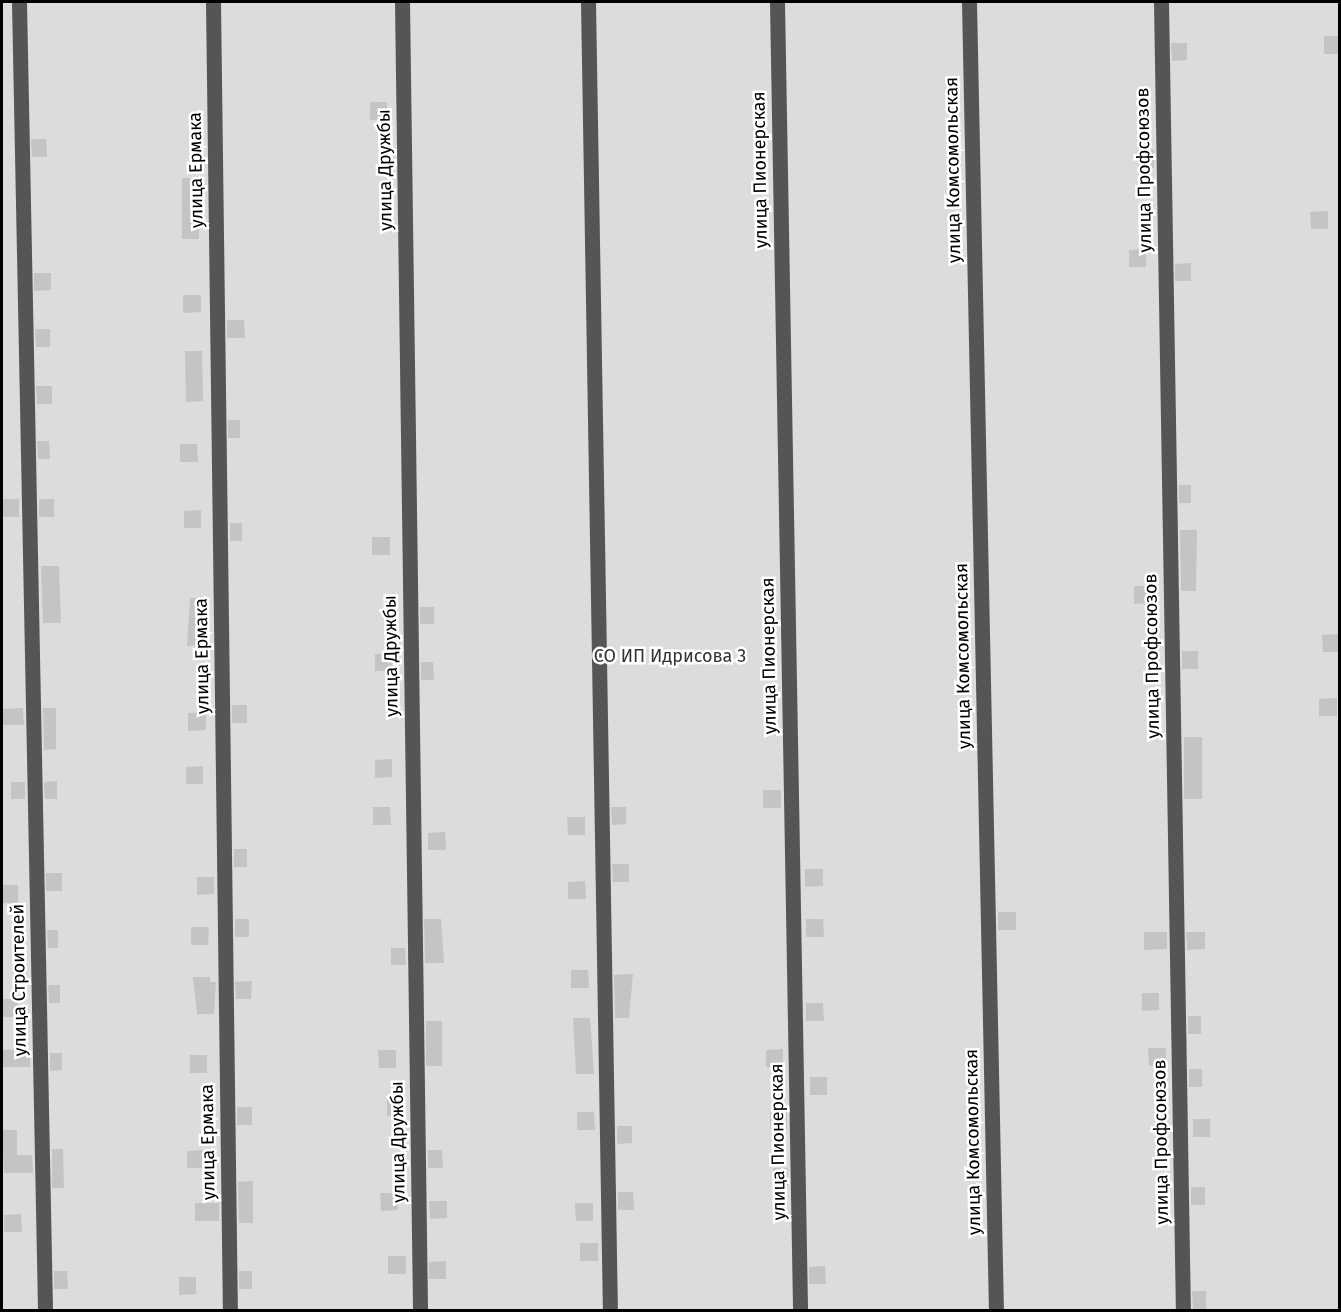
<!DOCTYPE html>
<meta charset="utf-8">
<style>
body{margin:0}
#map{position:relative;width:1341px;height:1312px;overflow:hidden;background:#fff;font-family:"Fira Sans",sans-serif}
div>[style]{position:absolute}
.green>*{inset:0;background:#dcdcdc}
.building>*{inset:0;background:#c4c4c4}
.minor>*{height:15px;margin:-7.5px;padding:0 7.5px;transform-origin:7.5px;border-radius:7.5px;background:#555}
span{translate:-50% -50%;white-space:nowrap;text-align:center;line-height:1.15;-webkit-text-stroke:5px #fff;paint-order:stroke}
.street-label{font-size:18px;color:#000}
.park-label{font-size:18px;color:#333}
.frame{position:absolute;inset:0;border:3px solid #000;pointer-events:none}
</style>
<div id="map">
<div class="green">
<div style="clip-path:polygon(2px 2px,1339px 2px,1339px 1310px,2px 1310px)"></div>
</div>
<div class="building">
<div style="clip-path:polygon(1324px 36px,1340px 36px,1340px 54px,1324px 54px)"></div>
<div style="clip-path:polygon(1171px 43px,1187px 43px,1187px 60px,1172px 61px)"></div>
<div style="clip-path:polygon(370px 102px,387px 102px,387px 119px,370px 120px)"></div>
<div style="clip-path:polygon(31px 139px,46px 139px,47px 157px,32px 157px)"></div>
<div style="clip-path:polygon(1137px 150px,1154px 150px,1154px 168px,1138px 168px)"></div>
<div style="clip-path:polygon(182px 178px,199px 178px,199px 239px,182px 239px)"></div>
<div style="clip-path:polygon(1328px 211px,1328px 229px,1311px 229px,1310px 212px)"></div>
<div style="clip-path:polygon(1146px 249px,1146px 267px,1129px 267px,1129px 250px)"></div>
<div style="clip-path:polygon(1191px 263px,1191px 281px,1175px 281px,1175px 264px)"></div>
<div style="clip-path:polygon(34px 273px,51px 273px,51px 290px,34px 291px)"></div>
<div style="clip-path:polygon(183px 295px,201px 295px,201px 312px,183px 313px)"></div>
<div style="clip-path:polygon(227px 320px,244px 320px,245px 338px,227px 338px)"></div>
<div style="clip-path:polygon(35px 329px,50px 329px,50px 347px,36px 347px)"></div>
<div style="clip-path:polygon(185px 351px,202px 351px,203px 401px,186px 402px)"></div>
<div style="clip-path:polygon(36px 386px,52px 386px,52px 404px,37px 404px)"></div>
<div style="clip-path:polygon(228px 420px,240px 420px,240px 438px,228px 438px)"></div>
<div style="clip-path:polygon(37px 441px,49px 441px,50px 459px,38px 459px)"></div>
<div style="clip-path:polygon(180px 444px,197px 444px,198px 462px,180px 462px)"></div>
<div style="clip-path:polygon(1179px 485px,1191px 485px,1191px 503px,1179px 503px)"></div>
<div style="clip-path:polygon(2px 499px,19px 499px,19px 517px,2px 517px)"></div>
<div style="clip-path:polygon(39px 499px,54px 499px,54px 517px,39px 517px)"></div>
<div style="clip-path:polygon(201px 510px,201px 528px,184px 528px,184px 511px)"></div>
<div style="clip-path:polygon(230px 523px,242px 523px,242px 541px,230px 541px)"></div>
<div style="clip-path:polygon(1180px 530px,1197px 530px,1196px 591px,1181px 591px)"></div>
<div style="clip-path:polygon(372px 537px,390px 537px,390px 555px,372px 555px)"></div>
<div style="clip-path:polygon(41px 566px,59px 566px,61px 623px,43px 623px)"></div>
<div style="clip-path:polygon(1134px 586px,1152px 586px,1151px 603px,1134px 604px)"></div>
<div style="clip-path:polygon(190px 598px,207px 598px,204px 645px,187px 646px)"></div>
<div style="clip-path:polygon(420px 607px,434px 607px,434px 624px,420px 624px)"></div>
<div style="clip-path:polygon(1340px 634px,1340px 652px,1323px 652px,1322px 635px)"></div>
<div style="clip-path:polygon(1182px 651px,1198px 651px,1198px 669px,1182px 669px)"></div>
<div style="clip-path:polygon(392px 653px,392px 671px,375px 671px,375px 654px)"></div>
<div style="clip-path:polygon(421px 662px,433px 662px,434px 680px,421px 680px)"></div>
<div style="clip-path:polygon(1337px 698px,1337px 716px,1319px 716px,1319px 699px)"></div>
<div style="clip-path:polygon(232px 705px,247px 705px,247px 723px,232px 723px)"></div>
<div style="clip-path:polygon(23px 708px,24px 725px,2px 725px,2px 709px)"></div>
<div style="clip-path:polygon(43px 708px,56px 708px,56px 749px,44px 750px)"></div>
<div style="clip-path:polygon(206px 712px,206px 730px,188px 731px,188px 713px)"></div>
<div style="clip-path:polygon(1184px 737px,1202px 737px,1202px 799px,1184px 799px)"></div>
<div style="clip-path:polygon(392px 759px,392px 777px,375px 778px,375px 760px)"></div>
<div style="clip-path:polygon(203px 766px,203px 784px,186px 784px,186px 767px)"></div>
<div style="clip-path:polygon(57px 781px,57px 799px,45px 799px,44px 782px)"></div>
<div style="clip-path:polygon(11px 782px,25px 782px,25px 799px,11px 799px)"></div>
<div style="clip-path:polygon(763px 790px,781px 790px,781px 808px,763px 808px)"></div>
<div style="clip-path:polygon(373px 807px,390px 807px,391px 825px,373px 825px)"></div>
<div style="clip-path:polygon(611px 807px,626px 807px,626px 824px,612px 825px)"></div>
<div style="clip-path:polygon(567px 817px,585px 817px,585px 835px,568px 835px)"></div>
<div style="clip-path:polygon(445px 832px,446px 850px,428px 850px,428px 833px)"></div>
<div style="clip-path:polygon(234px 849px,247px 849px,247px 867px,234px 867px)"></div>
<div style="clip-path:polygon(612px 864px,629px 864px,629px 882px,613px 882px)"></div>
<div style="clip-path:polygon(805px 869px,823px 869px,823px 886px,805px 887px)"></div>
<div style="clip-path:polygon(46px 873px,62px 873px,62px 891px,46px 891px)"></div>
<div style="clip-path:polygon(197px 877px,214px 877px,214px 894px,197px 895px)"></div>
<div style="clip-path:polygon(585px 881px,586px 899px,568px 899px,568px 882px)"></div>
<div style="clip-path:polygon(2px 885px,18px 885px,18px 903px,2px 903px)"></div>
<div style="clip-path:polygon(998px 912px,1016px 912px,1016px 930px,998px 930px)"></div>
<div style="clip-path:polygon(235px 919px,249px 919px,249px 937px,235px 937px)"></div>
<div style="clip-path:polygon(424px 919px,441px 919px,444px 963px,425px 963px)"></div>
<div style="clip-path:polygon(806px 919px,823px 919px,824px 937px,806px 937px)"></div>
<div style="clip-path:polygon(191px 927px,209px 927px,208px 945px,191px 945px)"></div>
<div style="clip-path:polygon(47px 930px,58px 930px,58px 948px,48px 948px)"></div>
<div style="clip-path:polygon(1144px 932px,1167px 932px,1167px 949px,1144px 950px)"></div>
<div style="clip-path:polygon(1186px 932px,1205px 932px,1205px 949px,1187px 950px)"></div>
<div style="clip-path:polygon(391px 948px,405px 948px,406px 965px,391px 965px)"></div>
<div style="clip-path:polygon(571px 970px,588px 970px,589px 988px,571px 988px)"></div>
<div style="clip-path:polygon(633px 974px,629px 1018px,615px 1018px,614px 975px)"></div>
<div style="clip-path:polygon(193px 977px,210px 977px,210px 982px,216px 982px,214px 1014px,197px 1014px)"></div>
<div style="clip-path:polygon(252px 981px,251px 999px,236px 999px,235px 982px)"></div>
<div style="clip-path:polygon(48px 985px,60px 985px,60px 1003px,49px 1003px)"></div>
<div style="clip-path:polygon(1142px 993px,1159px 993px,1159px 1010px,1142px 1011px)"></div>
<div style="clip-path:polygon(2px 999px,18px 999px,18px 1017px,2px 1017px)"></div>
<div style="clip-path:polygon(806px 1003px,823px 1003px,824px 1021px,806px 1021px)"></div>
<div style="clip-path:polygon(1188px 1016px,1201px 1016px,1201px 1034px,1188px 1034px)"></div>
<div style="clip-path:polygon(573px 1018px,590px 1018px,594px 1074px,576px 1074px)"></div>
<div style="clip-path:polygon(426px 1021px,442px 1021px,442px 1066px,426px 1066px)"></div>
<div style="clip-path:polygon(1148px 1048px,1166px 1048px,1166px 1066px,1149px 1066px)"></div>
<div style="clip-path:polygon(20px 1049px,20px 1053px,30px 1053px,30px 1067px,3px 1067px,3px 1050px)"></div>
<div style="clip-path:polygon(783px 1049px,783px 1067px,766px 1067px,766px 1050px)"></div>
<div style="clip-path:polygon(378px 1050px,396px 1050px,396px 1068px,379px 1068px)"></div>
<div style="clip-path:polygon(50px 1053px,62px 1053px,62px 1070px,50px 1071px)"></div>
<div style="clip-path:polygon(190px 1055px,207px 1055px,207px 1073px,190px 1073px)"></div>
<div style="clip-path:polygon(1189px 1069px,1202px 1069px,1202px 1087px,1189px 1087px)"></div>
<div style="clip-path:polygon(810px 1077px,827px 1077px,827px 1095px,810px 1095px)"></div>
<div style="clip-path:polygon(387px 1098px,405px 1098px,405px 1116px,387px 1116px)"></div>
<div style="clip-path:polygon(237px 1107px,252px 1107px,252px 1125px,237px 1125px)"></div>
<div style="clip-path:polygon(787px 1111px,787px 1129px,770px 1129px,770px 1112px)"></div>
<div style="clip-path:polygon(577px 1112px,594px 1112px,595px 1130px,577px 1130px)"></div>
<div style="clip-path:polygon(1193px 1119px,1210px 1119px,1210px 1137px,1193px 1137px)"></div>
<div style="clip-path:polygon(617px 1126px,632px 1126px,632px 1143px,617px 1144px)"></div>
<div style="clip-path:polygon(2px 1130px,17px 1130px,17px 1155px,32px 1155px,33px 1173px,4px 1173px)"></div>
<div style="clip-path:polygon(52px 1149px,63px 1149px,64px 1188px,52px 1188px)"></div>
<div style="clip-path:polygon(204px 1150px,205px 1168px,187px 1168px,187px 1151px)"></div>
<div style="clip-path:polygon(428px 1150px,442px 1150px,443px 1168px,428px 1168px)"></div>
<div style="clip-path:polygon(773px 1168px,788px 1168px,788px 1186px,773px 1186px)"></div>
<div style="clip-path:polygon(253px 1181px,253px 1223px,239px 1223px,238px 1182px)"></div>
<div style="clip-path:polygon(1191px 1187px,1205px 1187px,1205px 1205px,1191px 1205px)"></div>
<div style="clip-path:polygon(618px 1192px,633px 1192px,634px 1210px,618px 1210px)"></div>
<div style="clip-path:polygon(380px 1193px,398px 1193px,398px 1210px,381px 1211px)"></div>
<div style="clip-path:polygon(429px 1201px,447px 1201px,447px 1218px,430px 1219px)"></div>
<div style="clip-path:polygon(195px 1203px,219px 1203px,219px 1221px,195px 1221px)"></div>
<div style="clip-path:polygon(575px 1203px,593px 1203px,593px 1221px,576px 1221px)"></div>
<div style="clip-path:polygon(21px 1214px,22px 1232px,4px 1232px,4px 1215px)"></div>
<div style="clip-path:polygon(580px 1243px,598px 1243px,598px 1261px,580px 1261px)"></div>
<div style="clip-path:polygon(388px 1256px,406px 1256px,406px 1274px,388px 1274px)"></div>
<div style="clip-path:polygon(446px 1261px,446px 1279px,429px 1279px,429px 1262px)"></div>
<div style="clip-path:polygon(825px 1266px,826px 1284px,809px 1284px,809px 1267px)"></div>
<div style="clip-path:polygon(54px 1271px,67px 1271px,68px 1289px,54px 1289px)"></div>
<div style="clip-path:polygon(239px 1271px,252px 1271px,252px 1289px,239px 1289px)"></div>
<div style="clip-path:polygon(179px 1277px,196px 1277px,196px 1294px,179px 1295px)"></div>
<div style="clip-path:polygon(1192px 1291px,1206px 1291px,1206px 1309px,1193px 1309px)"></div>
</div>
<div class="minor">
<div style="left:19px;top:2px;width:1308px;rotate:88.86deg"></div>
<div style="left:213px;top:2px;width:1308px;rotate:89.26deg"></div>
<div style="left:402px;top:2px;width:1308px;rotate:89.21deg"></div>
<div style="left:588px;top:2px;width:1308px;rotate:89.04deg"></div>
<div style="left:777px;top:2px;width:1308px;rotate:88.99deg"></div>
<div style="left:969px;top:2px;width:1308px;rotate:88.82deg"></div>
<div style="left:1161px;top:2px;width:1308px;rotate:89.04deg"></div>
</div>
<div class="street-label">
<span style="left:196px;top:170px;rotate:-91deg">улица Ермака</span>
<span style="left:385px;top:170px;rotate:-91deg">улица Дружбы</span>
<span style="left:760px;top:170px;rotate:-91deg">улица Пионерская</span>
<span style="left:953px;top:170px;rotate:-91deg">улица Комсомольская</span>
<span style="left:1144px;top:170px;rotate:-91deg">улица Профсоюзов</span>
<span style="left:202px;top:656px;rotate:-91deg">улица Ермака</span>
<span style="left:391px;top:656px;rotate:-91deg">улица Дружбы</span>
<span style="left:769px;top:656px;rotate:-91deg">улица Пионерская</span>
<span style="left:963px;top:656px;rotate:-91deg">улица Комсомольская</span>
<span style="left:1152px;top:656px;rotate:-91deg">улица Профсоюзов</span>
<span style="left:19px;top:980px;rotate:-91deg">улица Строителей</span>
<span style="left:208px;top:1142px;rotate:-91deg">улица Ермака</span>
<span style="left:398px;top:1142px;rotate:-91deg">улица Дружбы</span>
<span style="left:778px;top:1142px;rotate:-91deg">улица Пионерская</span>
<span style="left:973px;top:1142px;rotate:-91deg">улица Комсомольская</span>
<span style="left:1161px;top:1142px;rotate:-91deg">улица Профсоюзов</span>
</div>
<div class="park-label">
<span style="left:670px;top:656px">СО ИП Идрисова 3</span>
</div>
<div class="frame"></div>
</div>
